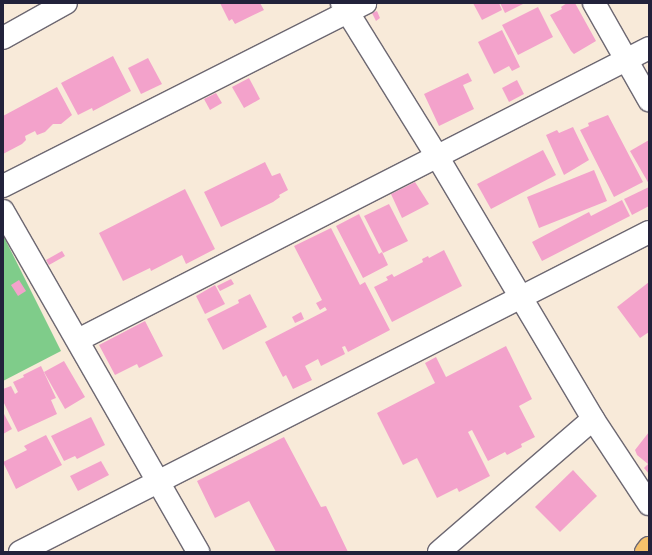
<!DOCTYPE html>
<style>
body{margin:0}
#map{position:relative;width:652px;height:555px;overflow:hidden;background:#f8ead9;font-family:Cardo,serif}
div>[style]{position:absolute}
.green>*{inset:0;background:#7fcc8a}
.building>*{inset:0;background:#f3a2cb}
.roads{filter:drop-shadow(1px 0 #6d6872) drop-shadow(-1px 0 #6d6872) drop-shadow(0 1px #6d6872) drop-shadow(0 -1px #6d6872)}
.minor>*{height:22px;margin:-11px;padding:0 11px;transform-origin:11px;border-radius:11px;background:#fff}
.major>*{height:22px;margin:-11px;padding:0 11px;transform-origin:11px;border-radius:11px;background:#f5c16b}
span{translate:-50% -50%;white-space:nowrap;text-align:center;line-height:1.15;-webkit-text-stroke:3px #fff;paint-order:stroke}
.frame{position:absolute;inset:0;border:4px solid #22223b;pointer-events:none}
</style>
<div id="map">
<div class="green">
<div style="clip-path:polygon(3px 235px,61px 351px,3px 381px)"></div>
</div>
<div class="building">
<div style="clip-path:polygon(220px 3px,260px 3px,264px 10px,235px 24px,232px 19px,229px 21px)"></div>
<div style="clip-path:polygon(473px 3px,499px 3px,502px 10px,482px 20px)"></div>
<div style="clip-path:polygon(500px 3px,525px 3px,505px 13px)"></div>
<div style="clip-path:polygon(567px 3px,575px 3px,596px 41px,574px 54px,571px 51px,550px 15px,562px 9px,561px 7px)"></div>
<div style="clip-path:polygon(538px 7px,553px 37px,518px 55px,502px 25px)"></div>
<div style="clip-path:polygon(377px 11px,380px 18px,376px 21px,372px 13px)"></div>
<div style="clip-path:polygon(502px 30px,520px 67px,512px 71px,509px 66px,494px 74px,478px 42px)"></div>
<div style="clip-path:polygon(113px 56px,131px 91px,93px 111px,92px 108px,78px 115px,61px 83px)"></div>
<div style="clip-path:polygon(148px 58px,162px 84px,141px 94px,128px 68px)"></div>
<div style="clip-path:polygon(468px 73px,472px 81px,463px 85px,474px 109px,439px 126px,424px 94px)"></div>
<div style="clip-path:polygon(249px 78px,260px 99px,244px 108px,232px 87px)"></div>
<div style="clip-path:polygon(517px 80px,524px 94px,509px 102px,502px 88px)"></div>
<div style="clip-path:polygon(57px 87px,72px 115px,61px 124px,53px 124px,45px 132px,37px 135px,35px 131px,25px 136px,26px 140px,22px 144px,3px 154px,3px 116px)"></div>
<div style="clip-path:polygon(216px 93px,222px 103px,210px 110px,204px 99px)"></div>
<div style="clip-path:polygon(608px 115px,643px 182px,614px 197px,580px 130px,589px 126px,588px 123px)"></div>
<div style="clip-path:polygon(573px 127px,589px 160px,564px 175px,546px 135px,557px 130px,559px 133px)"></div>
<div style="clip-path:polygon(649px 140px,649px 184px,630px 151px)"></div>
<div style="clip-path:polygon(543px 150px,556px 175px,491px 209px,477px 184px)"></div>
<div style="clip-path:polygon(265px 162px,272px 176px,280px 173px,288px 190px,279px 195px,280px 197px,273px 202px,221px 227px,204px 192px)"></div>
<div style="clip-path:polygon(594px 170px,607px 201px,539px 228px,527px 197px)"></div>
<div style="clip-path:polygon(415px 182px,429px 204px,402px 218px,391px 194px)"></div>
<div style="clip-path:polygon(649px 187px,649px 206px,632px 215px,624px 199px)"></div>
<div style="clip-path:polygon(185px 189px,215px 249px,186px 264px,182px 255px,151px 271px,150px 268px,123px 281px,99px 233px)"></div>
<div style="clip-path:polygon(622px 200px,630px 216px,542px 261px,532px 242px,589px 212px,591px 216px)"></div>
<div style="clip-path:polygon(389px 204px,408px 241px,383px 253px,364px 216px)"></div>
<div style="clip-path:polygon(359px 214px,379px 254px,382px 252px,388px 265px,363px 278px,336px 226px)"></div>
<div style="clip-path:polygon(331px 228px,360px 285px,365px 282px,390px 330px,348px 352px,345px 346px,342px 347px,345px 354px,321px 366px,318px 359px,305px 366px,312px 380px,293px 389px,286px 375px,283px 377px,265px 342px,327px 310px,325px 307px,320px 310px,316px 303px,322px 300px,294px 246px)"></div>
<div style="clip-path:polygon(444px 250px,462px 286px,392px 322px,374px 287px,388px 280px,386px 277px,392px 274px,394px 277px,423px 262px,422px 259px,428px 256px,429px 258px)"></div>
<div style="clip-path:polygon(62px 251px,65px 256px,49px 265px,46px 260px)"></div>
<div style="clip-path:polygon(231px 279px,234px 284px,220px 291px,217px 286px)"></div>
<div style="clip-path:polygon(19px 280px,26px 291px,18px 296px,11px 285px)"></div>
<div style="clip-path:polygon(649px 282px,649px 332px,640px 338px,617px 307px)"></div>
<div style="clip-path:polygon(215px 285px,225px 304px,205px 314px,196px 296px)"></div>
<div style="clip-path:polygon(250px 294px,267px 327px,223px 350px,207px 319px,239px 303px,238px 300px)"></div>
<div style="clip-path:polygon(301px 312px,304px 319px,295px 323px,292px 317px)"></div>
<div style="clip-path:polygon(145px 321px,163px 356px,139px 368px,137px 364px,115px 375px,99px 345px)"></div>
<div style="clip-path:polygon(506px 346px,532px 399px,519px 406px,535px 437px,521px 444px,522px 447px,507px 455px,505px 452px,488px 461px,472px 430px,468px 432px,490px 476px,459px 492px,457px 488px,437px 498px,417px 458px,403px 465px,377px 413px,435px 383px,425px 363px,436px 357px,446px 377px)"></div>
<div style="clip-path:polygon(64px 361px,85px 397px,65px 409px,44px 372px)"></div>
<div style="clip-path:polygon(41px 366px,56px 398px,51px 400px,57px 414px,18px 432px,3px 401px,3px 389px,11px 386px,15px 394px,18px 392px,13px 382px,24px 377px,23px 375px)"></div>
<div style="clip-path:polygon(3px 412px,12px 429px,3px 434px)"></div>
<div style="clip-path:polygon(91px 417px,105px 445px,77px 459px,75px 456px,64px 461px,51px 436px)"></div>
<div style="clip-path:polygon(649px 432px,649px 474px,644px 468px,648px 464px,637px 455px,635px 450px)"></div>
<div style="clip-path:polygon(46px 435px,62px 465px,16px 489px,3px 462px,27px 450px,24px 446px)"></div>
<div style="clip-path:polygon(284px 437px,321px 507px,326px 506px,348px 552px,276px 552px,249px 501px,215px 518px,197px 481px)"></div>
<div style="clip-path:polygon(101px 461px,109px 475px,78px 491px,70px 476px)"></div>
<div style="clip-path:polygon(573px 470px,597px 496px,560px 532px,535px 507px)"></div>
</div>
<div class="roads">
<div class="minor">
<div style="left:342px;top:3px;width:180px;rotate:58.2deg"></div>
<div style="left:437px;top:156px;width:306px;rotate:59.3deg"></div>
<div style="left:593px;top:419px;width:102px;rotate:56.6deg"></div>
<div style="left:594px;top:3px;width:112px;rotate:60.4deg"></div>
<div style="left:3px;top:38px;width:72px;rotate:-29.1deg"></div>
<div style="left:3px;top:186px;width:406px;rotate:-26.8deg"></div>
<div style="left:3px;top:211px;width:393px;rotate:60.2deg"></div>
<div style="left:78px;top:340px;width:641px;rotate:-27.08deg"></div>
<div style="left:20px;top:552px;width:706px;rotate:-26.96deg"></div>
<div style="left:439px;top:552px;width:203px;rotate:-40.8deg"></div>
</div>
<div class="major">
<div style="left:646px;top:552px;width:5px;rotate:-53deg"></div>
</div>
</div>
<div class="frame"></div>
</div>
